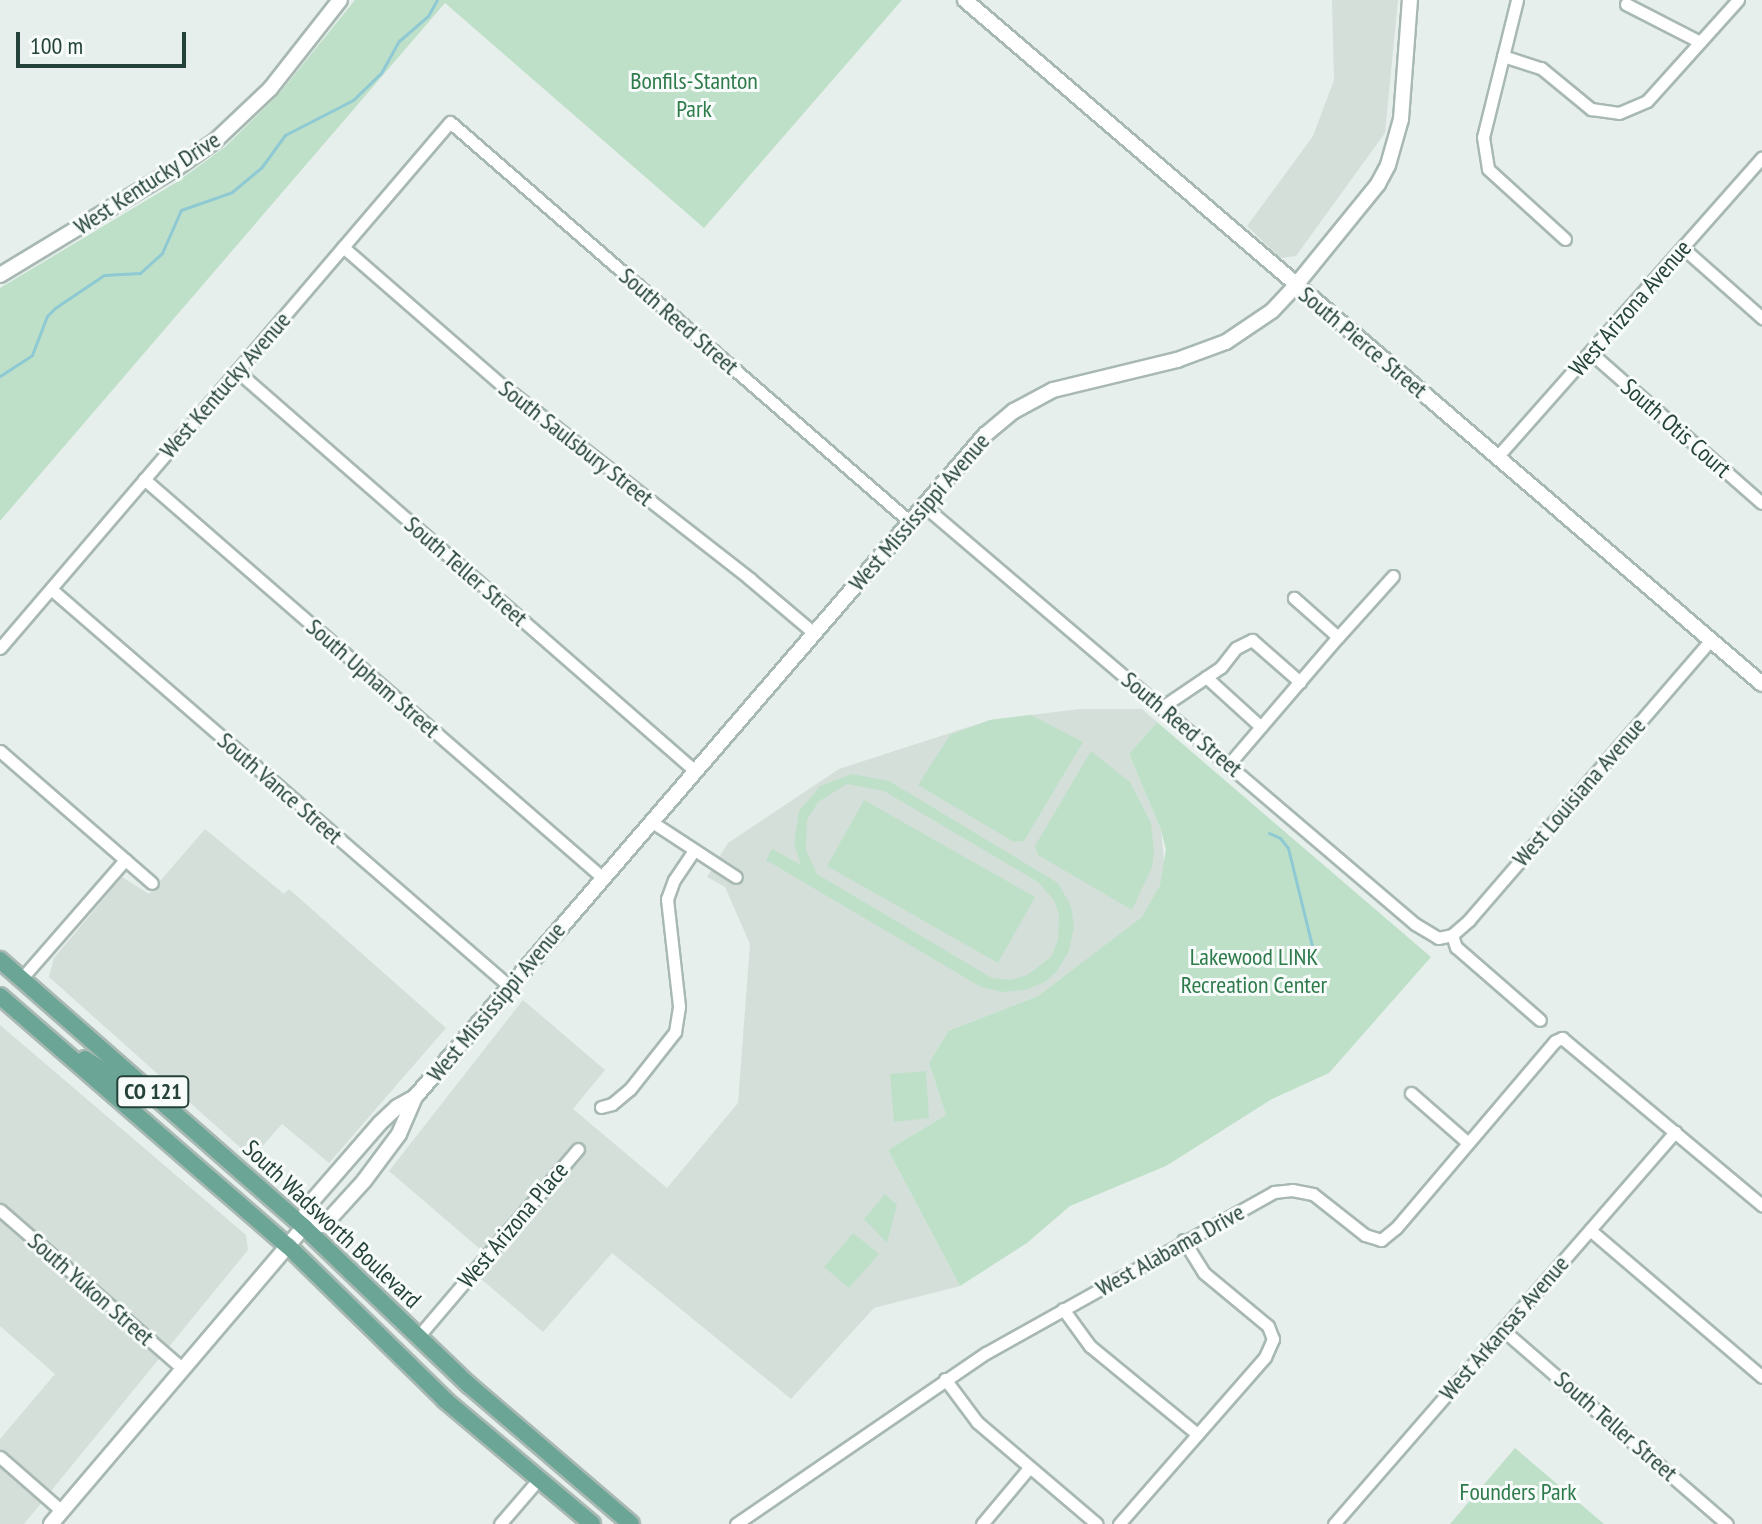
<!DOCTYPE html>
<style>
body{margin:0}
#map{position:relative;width:1762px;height:1524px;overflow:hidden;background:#e6efeb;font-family:"PT Sans Narrow",sans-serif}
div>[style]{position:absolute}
.built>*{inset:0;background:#d4dfda}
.green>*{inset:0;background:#bfe0c8}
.stream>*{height:3px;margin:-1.5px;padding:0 1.5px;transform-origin:1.5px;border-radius:1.5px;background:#8ec9d4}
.roads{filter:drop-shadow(2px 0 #a8b8b2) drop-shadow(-2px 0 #a8b8b2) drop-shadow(0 2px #a8b8b2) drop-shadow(0 -2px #a8b8b2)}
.minor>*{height:11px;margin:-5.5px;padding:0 5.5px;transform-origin:5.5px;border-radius:5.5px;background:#fff}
.tertiary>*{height:14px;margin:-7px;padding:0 7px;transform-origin:7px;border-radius:7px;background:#fff}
.secondary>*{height:14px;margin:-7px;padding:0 7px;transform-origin:7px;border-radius:7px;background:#fff}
.primary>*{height:16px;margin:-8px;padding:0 8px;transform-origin:8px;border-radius:8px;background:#6aa596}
span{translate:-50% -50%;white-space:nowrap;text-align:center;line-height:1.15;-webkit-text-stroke:6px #f7fbf9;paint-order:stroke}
.shield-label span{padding:2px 6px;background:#f7fbf9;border:2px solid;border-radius:6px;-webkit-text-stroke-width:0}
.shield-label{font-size:22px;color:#24423a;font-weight:700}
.park-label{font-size:24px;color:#2d7a4b}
.street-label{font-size:24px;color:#24423a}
.scale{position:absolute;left:16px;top:32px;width:170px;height:36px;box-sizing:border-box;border:4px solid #24423a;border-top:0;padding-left:10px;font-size:24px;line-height:28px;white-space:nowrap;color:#24423a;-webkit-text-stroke:6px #f7fbf9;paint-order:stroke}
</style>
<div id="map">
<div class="built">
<div style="clip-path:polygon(1332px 0,1398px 0,1385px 133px,1296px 256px,1280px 258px,1247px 226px,1313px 136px,1334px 80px)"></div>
<div style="clip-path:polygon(1080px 709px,1142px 709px,1157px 722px,1129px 754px,1161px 830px,1165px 869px,1160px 885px,1142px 918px,1038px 996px,948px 1031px,929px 1063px,946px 1115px,888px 1150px,960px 1286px,874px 1308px,791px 1399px,612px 1253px,543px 1332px,473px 1272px,487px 1255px,389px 1171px,523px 1000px,605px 1070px,573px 1109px,667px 1188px,738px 1103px,750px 944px,725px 887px,707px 877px,728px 843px,839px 769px,990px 720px)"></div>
<div style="clip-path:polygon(205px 829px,284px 894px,289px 889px,446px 1028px,329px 1163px,282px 1124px,252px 1158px,49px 977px,54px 958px,122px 877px,149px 894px)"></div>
<div style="clip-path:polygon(0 1025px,246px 1235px,248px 1250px,24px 1524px,0 1524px,0 1439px,55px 1374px,0 1326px)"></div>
</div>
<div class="green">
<div style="clip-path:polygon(355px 0,902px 0,704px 228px,445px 3px,0 521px,0 288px,177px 182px,225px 147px,278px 95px)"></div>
<div style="clip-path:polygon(1031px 715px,1083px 742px,1024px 841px,1014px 842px,918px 785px,950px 735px,990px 720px)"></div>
<div style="clip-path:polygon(1157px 722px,1431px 957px,1329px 1073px,1272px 1099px,1166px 1166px,1070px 1206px,1027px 1243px,960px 1286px,888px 1150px,946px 1115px,929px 1063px,948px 1031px,1038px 996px,1142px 917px,1160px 885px,1166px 850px,1161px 830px,1129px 754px)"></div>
<div style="clip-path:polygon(1091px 751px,1130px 782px,1151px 823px,1154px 852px,1152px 867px,1132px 910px,1038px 855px,1035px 846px)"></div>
<div style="clip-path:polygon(evenodd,852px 774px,889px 781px,1058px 883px,1071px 906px,1074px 927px,1069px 951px,1057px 971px,1045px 982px,1025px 990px,1002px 992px,981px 987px,766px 860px,772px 849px,801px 865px,794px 844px,799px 811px,820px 786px,852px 774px,847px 784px,884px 791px,1038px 882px,1054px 900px,1059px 915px,1058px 940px,1051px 957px,1027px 975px,1011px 980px,992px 978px,817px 874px,806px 850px,807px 820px,818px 802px,847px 784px)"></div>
<div style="clip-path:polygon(864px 800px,1035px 897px,998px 963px,827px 866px)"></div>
<div style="clip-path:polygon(926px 1071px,929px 1118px,894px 1122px,890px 1074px)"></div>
<div style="clip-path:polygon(885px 1194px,897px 1205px,887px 1243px,864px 1219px)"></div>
<div style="clip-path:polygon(853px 1233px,879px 1254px,849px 1288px,824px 1267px)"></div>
<div style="clip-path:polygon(1515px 1448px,1604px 1524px,1450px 1524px)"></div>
</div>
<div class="stream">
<div style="left:0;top:376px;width:38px;rotate:-33deg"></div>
<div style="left:32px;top:355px;width:42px;rotate:-69deg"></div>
<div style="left:47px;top:316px;width:11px;rotate:-45deg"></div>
<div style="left:55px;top:308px;width:59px;rotate:-34deg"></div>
<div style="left:104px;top:275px;width:36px;rotate:-3deg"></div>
<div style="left:140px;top:273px;width:30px;rotate:-42deg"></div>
<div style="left:162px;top:253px;width:47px;rotate:-66.2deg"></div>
<div style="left:181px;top:210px;width:54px;rotate:-19.4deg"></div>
<div style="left:232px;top:192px;width:38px;rotate:-40deg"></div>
<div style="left:261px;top:168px;width:41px;rotate:-54deg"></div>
<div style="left:285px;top:135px;width:76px;rotate:-27.2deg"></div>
<div style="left:353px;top:100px;width:39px;rotate:-44deg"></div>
<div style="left:381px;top:73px;width:37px;rotate:-61deg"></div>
<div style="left:399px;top:41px;width:38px;rotate:-41deg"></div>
<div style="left:428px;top:16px;width:18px;rotate:-61deg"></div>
<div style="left:1269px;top:833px;width:12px;rotate:24deg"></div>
<div style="left:1280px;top:838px;width:13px;rotate:51deg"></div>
<div style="left:1288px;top:848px;width:122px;rotate:76.2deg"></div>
</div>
<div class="roads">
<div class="minor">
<div style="left:1517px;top:0;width:141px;rotate:103.9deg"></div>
<div style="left:1483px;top:137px;width:32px;rotate:81deg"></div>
<div style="left:1488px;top:169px;width:104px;rotate:42.3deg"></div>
<div style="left:1626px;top:4px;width:83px;rotate:27.2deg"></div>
<div style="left:1503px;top:56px;width:40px;rotate:18deg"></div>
<div style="left:1541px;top:68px;width:65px;rotate:39.4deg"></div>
<div style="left:1591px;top:109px;width:28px;rotate:8deg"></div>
<div style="left:1619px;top:113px;width:30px;rotate:-23deg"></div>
<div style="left:1647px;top:101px;width:136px;rotate:-48deg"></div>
<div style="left:343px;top:247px;width:211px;rotate:41deg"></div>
<div style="left:502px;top:385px;width:315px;rotate:38deg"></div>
<div style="left:750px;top:579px;width:84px;rotate:40.2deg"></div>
<div style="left:1683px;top:248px;width:106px;rotate:41.5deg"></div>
<div style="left:1591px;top:353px;width:227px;rotate:41.3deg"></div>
<div style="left:237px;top:371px;width:608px;rotate:41.13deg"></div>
<div style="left:1497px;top:457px;width:400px;rotate:-48.5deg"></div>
<div style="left:144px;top:479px;width:608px;rotate:41deg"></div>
<div style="left:923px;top:505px;width:646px;rotate:40.42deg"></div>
<div style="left:1415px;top:924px;width:27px;rotate:31deg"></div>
<div style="left:1438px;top:938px;width:14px;rotate:-12deg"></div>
<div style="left:1452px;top:935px;width:23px;rotate:-41deg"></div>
<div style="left:1469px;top:920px;width:370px;rotate:-49.2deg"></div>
<div style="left:51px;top:589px;width:606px;rotate:40.92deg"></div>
<div style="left:1338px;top:637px;width:82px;rotate:-48deg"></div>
<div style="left:0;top:648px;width:692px;rotate:-49.45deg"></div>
<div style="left:450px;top:122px;width:608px;rotate:41deg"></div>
<div style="left:1206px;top:677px;width:74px;rotate:42.3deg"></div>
<div style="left:1162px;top:707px;width:71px;rotate:-34.1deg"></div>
<div style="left:1221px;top:667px;width:24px;rotate:-52deg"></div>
<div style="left:1236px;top:648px;width:18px;rotate:-27deg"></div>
<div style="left:1252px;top:640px;width:64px;rotate:41.2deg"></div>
<div style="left:0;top:751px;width:201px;rotate:41deg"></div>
<div style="left:1229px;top:764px;width:167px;rotate:-49.4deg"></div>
<div style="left:1338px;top:637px;width:59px;rotate:-138.4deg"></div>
<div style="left:652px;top:822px;width:100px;rotate:33.2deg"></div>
<div style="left:1452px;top:935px;width:13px;rotate:72deg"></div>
<div style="left:1456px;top:947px;width:111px;rotate:41deg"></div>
<div style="left:22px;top:978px;width:157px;rotate:-48.9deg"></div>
<div style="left:1411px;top:1093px;width:74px;rotate:41.2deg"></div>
<div style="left:601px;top:1107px;width:11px;rotate:-15deg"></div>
<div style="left:612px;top:1104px;width:23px;rotate:-40deg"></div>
<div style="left:630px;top:1089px;width:73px;rotate:-51.7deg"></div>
<div style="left:675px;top:1032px;width:26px;rotate:-81deg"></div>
<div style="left:679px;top:1006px;width:108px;rotate:-96.4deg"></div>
<div style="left:667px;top:899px;width:20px;rotate:-70deg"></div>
<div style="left:674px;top:880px;width:36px;rotate:-56deg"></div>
<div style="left:0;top:1210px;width:241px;rotate:41deg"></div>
<div style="left:1590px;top:1230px;width:226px;rotate:40.5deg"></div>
<div style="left:1063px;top:1309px;width:46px;rotate:53.9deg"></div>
<div style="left:1090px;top:1346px;width:139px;rotate:39.4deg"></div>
<div style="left:1503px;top:1330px;width:296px;rotate:40.9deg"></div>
<div style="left:417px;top:1338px;width:248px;rotate:-49.6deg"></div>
<div style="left:945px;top:1379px;width:54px;rotate:53.3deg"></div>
<div style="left:977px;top:1422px;width:157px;rotate:40.4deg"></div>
<div style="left:0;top:1457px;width:82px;rotate:41.1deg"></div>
<div style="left:500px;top:1524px;width:58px;rotate:-49.2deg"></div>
<div style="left:736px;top:1524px;width:303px;rotate:-34.4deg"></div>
<div style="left:986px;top:1353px;width:330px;rotate:-29.2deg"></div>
<div style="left:1274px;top:1192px;width:18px;rotate:-6deg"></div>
<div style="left:1292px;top:1190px;width:21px;rotate:11deg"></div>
<div style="left:1313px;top:1194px;width:66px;rotate:38.3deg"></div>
<div style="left:1365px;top:1235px;width:17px;rotate:17deg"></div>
<div style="left:1381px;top:1240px;width:19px;rotate:-39deg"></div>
<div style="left:1396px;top:1228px;width:245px;rotate:-49.6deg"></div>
<div style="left:1555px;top:1041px;width:8px;rotate:-23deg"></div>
<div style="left:1562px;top:1038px;width:261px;rotate:39.9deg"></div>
<div style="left:982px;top:1524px;width:73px;rotate:-50deg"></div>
<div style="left:1119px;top:1524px;width:222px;rotate:-48.8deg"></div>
<div style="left:1265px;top:1357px;width:20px;rotate:-66deg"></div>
<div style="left:1273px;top:1339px;width:14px;rotate:-111deg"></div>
<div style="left:1268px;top:1326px;width:83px;rotate:-140.4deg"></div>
<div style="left:1204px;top:1273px;width:39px;rotate:-122deg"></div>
<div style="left:1334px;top:1524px;width:520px;rotate:-48.98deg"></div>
</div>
<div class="tertiary">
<div style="left:965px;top:0;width:1050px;rotate:40.64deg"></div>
<div style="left:0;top:275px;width:207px;rotate:-31.2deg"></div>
<div style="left:177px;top:168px;width:47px;rotate:-35.4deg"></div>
<div style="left:215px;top:141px;width:76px;rotate:-43.4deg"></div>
<div style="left:270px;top:89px;width:113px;rotate:-51.8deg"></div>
</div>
<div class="secondary">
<div style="left:304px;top:1227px;width:20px;rotate:-6deg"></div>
<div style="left:324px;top:1225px;width:59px;rotate:-47.7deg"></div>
<div style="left:364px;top:1181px;width:59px;rotate:-53.3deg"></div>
<div style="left:399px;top:1134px;width:40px;rotate:-66.6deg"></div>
<div style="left:415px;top:1097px;width:874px;rotate:-49.27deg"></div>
<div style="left:985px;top:435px;width:38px;rotate:-40deg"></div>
<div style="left:1014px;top:411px;width:44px;rotate:-28.3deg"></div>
<div style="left:1053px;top:390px;width:128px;rotate:-13.6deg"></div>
<div style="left:1177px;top:360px;width:52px;rotate:-20.2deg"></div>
<div style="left:1226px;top:342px;width:55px;rotate:-34deg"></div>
<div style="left:1272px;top:311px;width:35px;rotate:-47deg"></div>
<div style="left:1296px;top:285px;width:130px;rotate:-50.9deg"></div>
<div style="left:1378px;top:184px;width:21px;rotate:-62deg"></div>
<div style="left:1388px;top:165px;width:48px;rotate:-74.2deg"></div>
<div style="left:1401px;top:119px;width:119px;rotate:-85.7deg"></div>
<div style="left:51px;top:1524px;width:390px;rotate:-49.6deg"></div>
<div style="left:304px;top:1227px;width:20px;rotate:-81deg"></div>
<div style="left:307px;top:1207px;width:111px;rotate:-49deg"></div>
<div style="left:380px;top:1123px;width:23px;rotate:-43deg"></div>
<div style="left:397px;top:1107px;width:21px;rotate:-29deg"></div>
</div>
<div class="primary">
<div style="left:0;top:960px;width:405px;rotate:41.3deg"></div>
<div style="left:304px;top:1227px;width:228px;rotate:43.8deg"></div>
<div style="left:469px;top:1385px;width:213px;rotate:40.6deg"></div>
<div style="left:0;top:996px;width:381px;rotate:41deg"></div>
<div style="left:288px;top:1246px;width:220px;rotate:44.4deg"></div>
<div style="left:445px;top:1400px;width:192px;rotate:40.1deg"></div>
<div style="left:85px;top:1059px;width:61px;rotate:32.9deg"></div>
<div style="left:136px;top:1092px;width:6px;rotate:31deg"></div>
<div style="left:141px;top:1095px;width:11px;rotate:-27deg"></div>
</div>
</div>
<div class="shield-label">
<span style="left:153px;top:1092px">CO 121</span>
</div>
<div class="park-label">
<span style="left:694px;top:95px">Bonfils-Stanton<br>Park</span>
<span style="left:1254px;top:971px">Lakewood LINK<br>Recreation Center</span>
<span style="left:1518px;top:1492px">Founders Park</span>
</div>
<div class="street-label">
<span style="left:147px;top:183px;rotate:-33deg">West Kentucky Drive</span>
<span style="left:1630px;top:308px;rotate:-49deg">West Arizona Avenue</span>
<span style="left:679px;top:321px;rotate:41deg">South Reed Street</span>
<span style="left:1363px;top:342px;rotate:40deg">South Pierce Street</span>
<span style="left:225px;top:385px;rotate:-49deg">West Kentucky Avenue</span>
<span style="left:1676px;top:428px;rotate:41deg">South Otis Court</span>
<span style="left:576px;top:443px;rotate:38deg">South Saulsbury Street</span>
<span style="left:919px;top:512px;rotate:-49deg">West Mississippi Avenue</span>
<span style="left:466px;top:571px;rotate:41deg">South Teller Street</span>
<span style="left:373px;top:678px;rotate:41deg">South Upham Street</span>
<span style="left:1182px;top:724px;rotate:40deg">South Reed Street</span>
<span style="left:280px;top:788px;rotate:41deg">South Vance Street</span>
<span style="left:1579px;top:792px;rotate:-49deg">West Louisiana Avenue</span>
<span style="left:496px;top:1002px;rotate:-50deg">West Mississippi Avenue</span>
<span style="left:332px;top:1224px;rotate:43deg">South Wadsworth Boulevard</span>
<span style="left:513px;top:1225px;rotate:-50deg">West Arizona Place</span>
<span style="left:1170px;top:1250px;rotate:-29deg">West Alabama Drive</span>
<span style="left:91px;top:1289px;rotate:41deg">South Yukon Street</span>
<span style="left:1504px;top:1328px;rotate:-49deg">West Arkansas Avenue</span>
<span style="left:1616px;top:1426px;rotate:41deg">South Teller Street</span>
</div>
<div class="scale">100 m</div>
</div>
